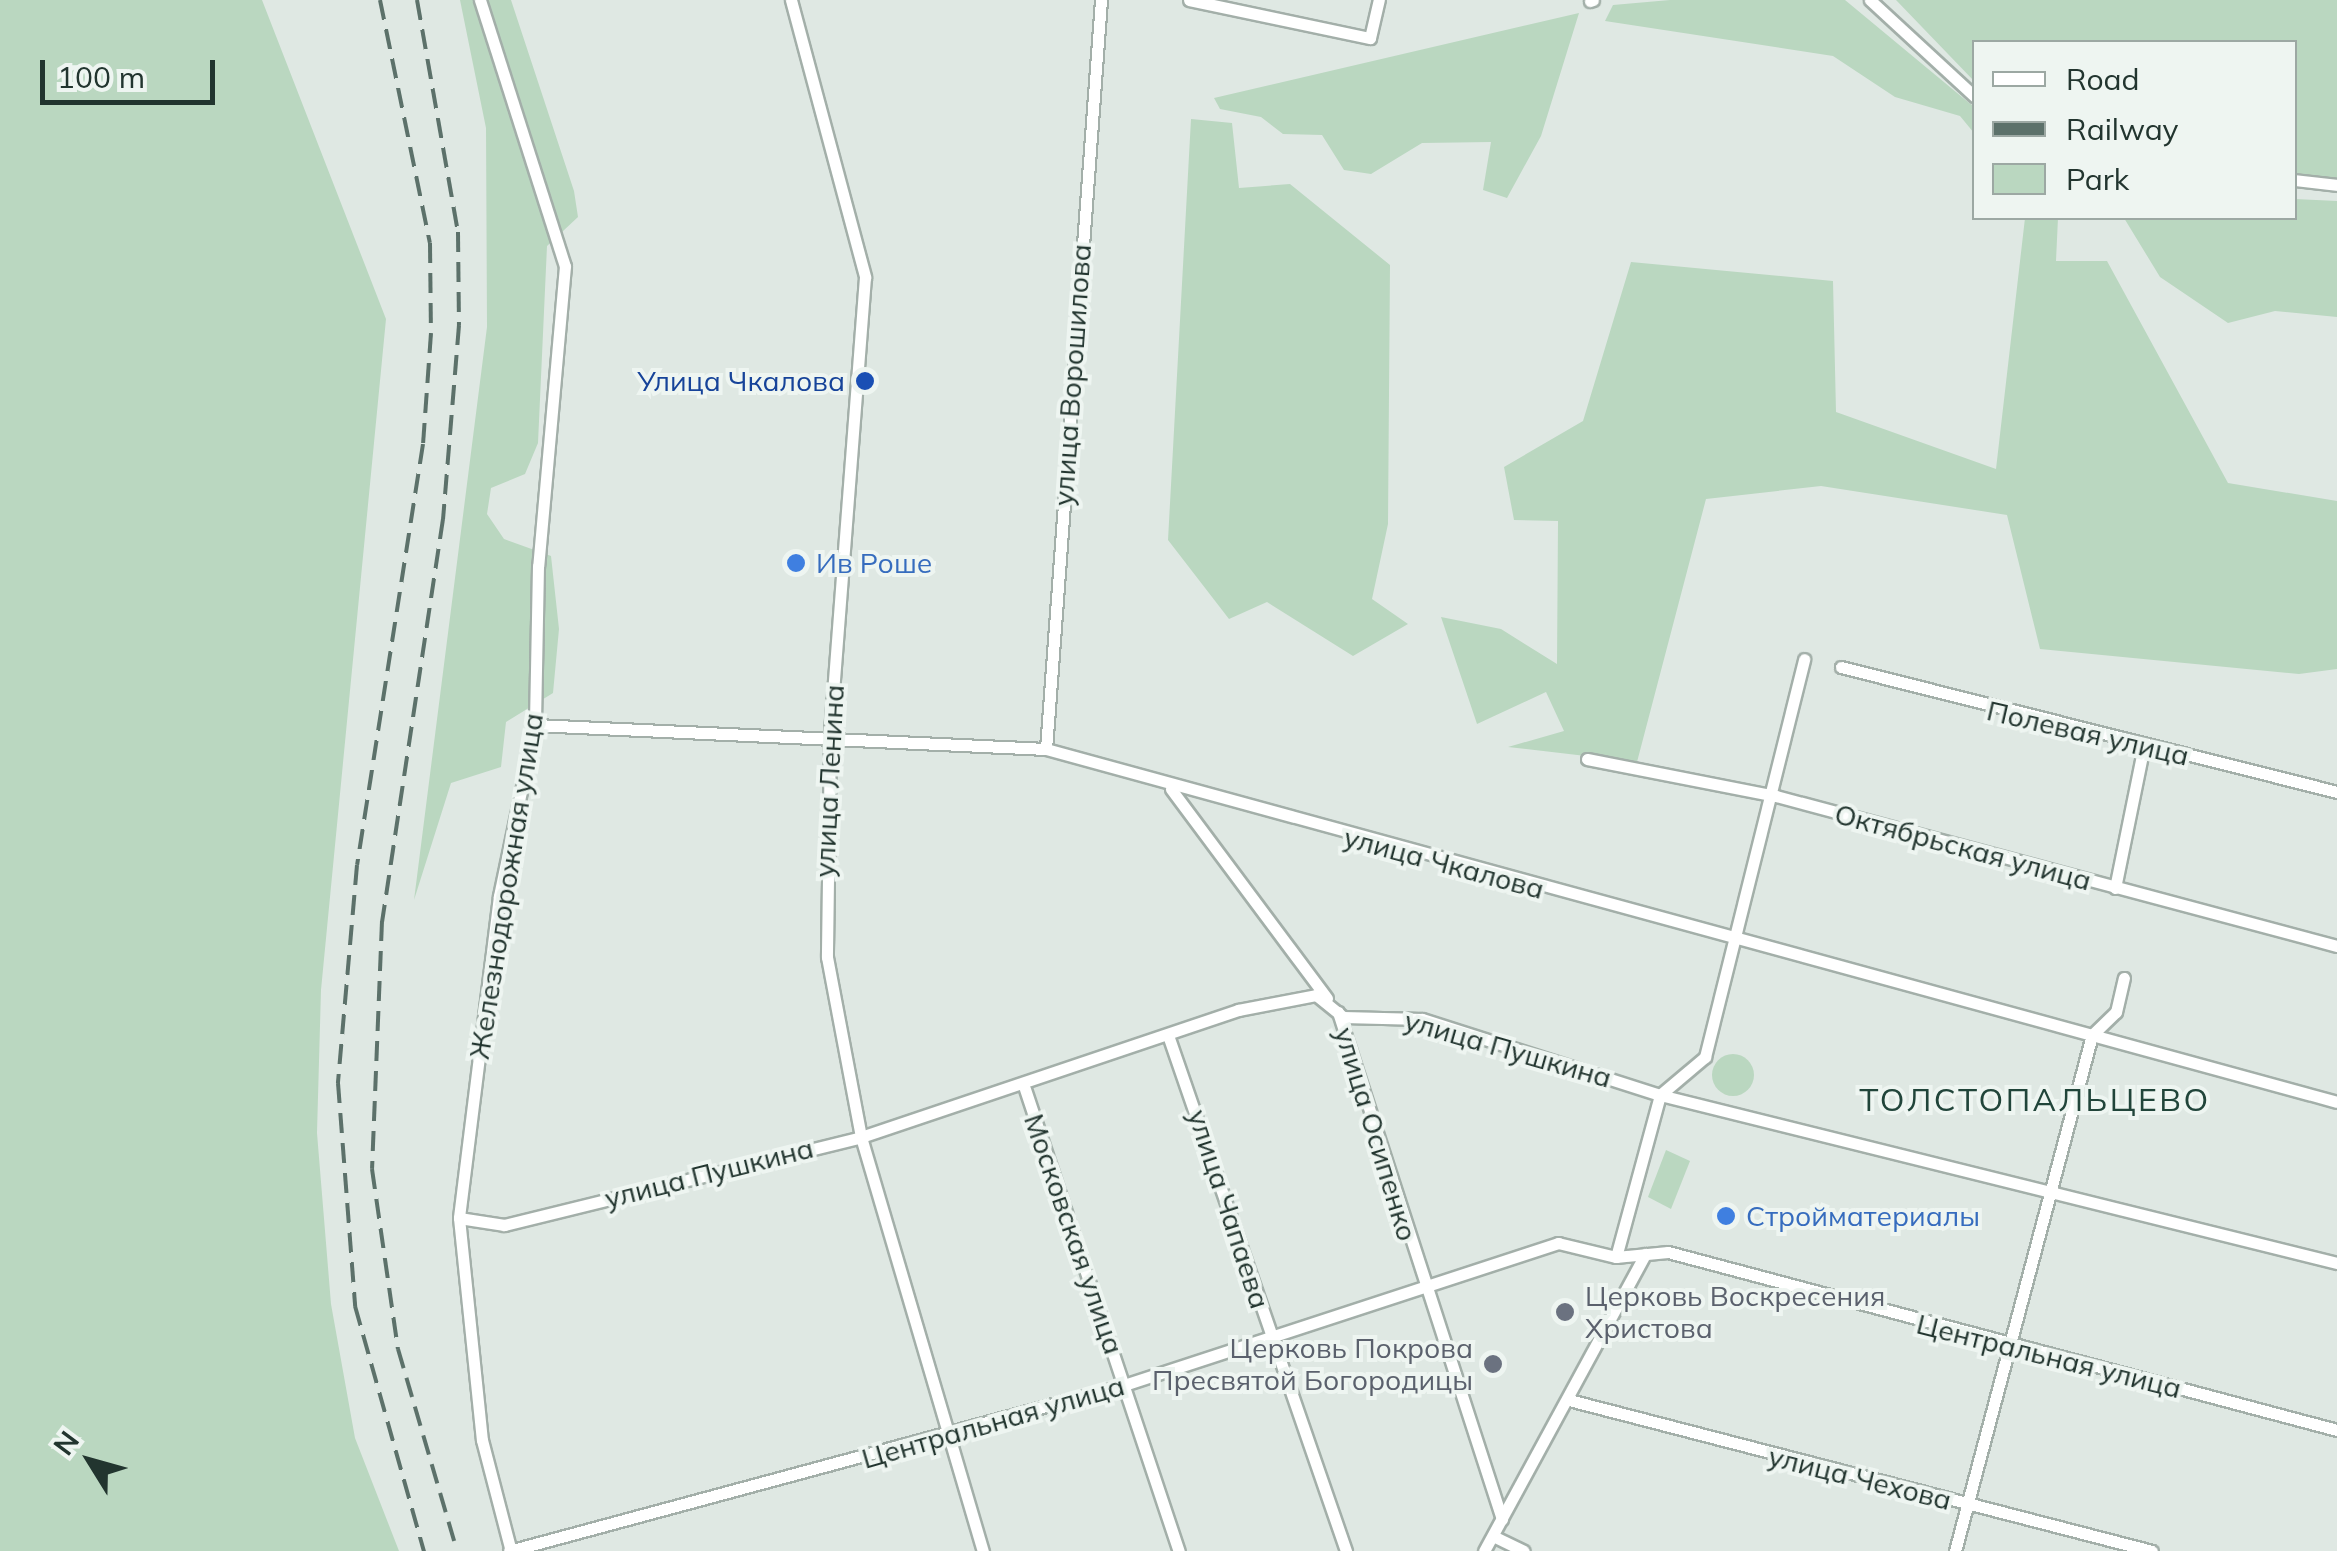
<!DOCTYPE html>
<meta charset="utf-8">
<style>
body{margin:0}
#map{position:relative;width:2337px;height:1551px;overflow:hidden;background:#dfe8e3;font-family:Mulish,sans-serif}
div>[style]{position:absolute}
.green>*{inset:0;background:#bad7c0}
.round{border-radius:50%}
.roads{filter:drop-shadow(2px 0 #a3afa9) drop-shadow(-2px 0 #a3afa9) drop-shadow(0 2px #a3afa9) drop-shadow(0 -2px #a3afa9)}
.minor>*{height:11px;margin:-5.5px;padding:0 5.5px;transform-origin:5.5px;border-radius:5.5px;background:#fff}
.rail>*{height:4px;margin-top:-2px;transform-origin:0;background:repeating-linear-gradient(90deg,#5c716a 0 20px,transparent 0 30px)}
.dots>*{width:28px;height:28px;translate:-50% -50%;box-sizing:border-box;border:5px solid #eef5f1;border-radius:50%}
span{translate:-50% -50%;white-space:nowrap;text-align:center;line-height:1.15;-webkit-text-stroke:8px #eef5f1;paint-order:stroke}
.street-label{font-size:28px;color:#22352f}
.transit-label{font-size:28px;color:#164399}
.right{translate:-100% -50%;text-align:right}
.shop-label{font-size:28px;color:#366cbe}
.left{translate:0 -50%;text-align:left}
.worship-label{font-size:28px;color:#5b616d}
.quarter-label{font-size:32px;color:#21453a;letter-spacing:2.5px}
.legend{position:absolute;left:1972px;top:40px;width:325px;height:180px;box-sizing:border-box;background:#eef5f1;border:2px solid #9ca8a3;margin:0;padding:12px 18px;list-style:none;font-size:30px;color:#22352f}
.legend li{display:flex;align-items:center;gap:20px;height:50px}
.legend b{width:50px;border:2px solid #9ca8a3}
.north{position:absolute;left:40px;top:1411px;width:100px;height:100px;-webkit-text-stroke:8px #eef5f1;paint-order:stroke;rotate:307deg;font-size:28px;font-weight:700;line-height:40px;text-align:center;color:#22352f}
.north::after{content:'';display:block;margin:auto;width:35px;height:45px;background:#22352f;clip-path:polygon(50% 0,100% 100%,50% 72%,0 100%)}
.scale{position:absolute;left:40px;top:60px;width:175px;height:45px;box-sizing:border-box;border:5px solid #22352f;border-top:0;padding-left:12px;font-size:30px;line-height:35px;white-space:nowrap;color:#22352f;-webkit-text-stroke:8px #eef5f1;paint-order:stroke}
</style>
<div id="map">
<div class="green">
<div style="clip-path:polygon(0 0,262px 0,386px 319px,321px 990px,317px 1133px,331px 1304px,355px 1438px,399px 1551px,0 1551px)"></div>
<div style="clip-path:polygon(460px 0,511px 0,574px 191px,578px 217px,547px 246px,538px 443px,525px 474px,491px 488px,487px 514px,504px 539px,551px 556px,559px 629px,553px 693px,506px 722px,501px 767px,451px 783px,414px 900px,487px 327px,486px 128px)"></div>
<div style="clip-path:polygon(1670px 0,1845px 0,1974px 107px,1974px 133px,1960px 116px,1895px 97px,1833px 56px,1605px 21px,1613px 5px)"></div>
<div style="clip-path:polygon(1896px 0,2337px 0,2337px 182px,2295px 178px,2294px 42px,1974px 42px,1974px 81px)"></div>
<div style="clip-path:polygon(1579px 13px,1541px 136px,1507px 198px,1483px 190px,1491px 142px,1422px 143px,1371px 174px,1344px 170px,1322px 135px,1283px 134px,1261px 117px,1220px 109px,1214px 98px)"></div>
<div style="clip-path:polygon(1191px 119px,1232px 123px,1239px 188px,1290px 184px,1390px 265px,1388px 524px,1372px 599px,1408px 624px,1353px 656px,1267px 602px,1229px 619px,1168px 540px)"></div>
<div style="clip-path:polygon(2295px 199px,2337px 201px,2337px 317px,2275px 311px,2228px 323px,2160px 277px,2124px 218px,2294px 218px)"></div>
<div style="clip-path:polygon(2025px 218px,2058px 218px,2056px 261px,2107px 261px,2228px 483px,2337px 501px,2337px 669px,2299px 674px,2040px 649px,2007px 515px,1821px 486px,1706px 499px,1637px 762px,1508px 747px,1564px 731px,1546px 692px,1477px 724px,1441px 617px,1501px 629px,1557px 664px,1558px 521px,1514px 520px,1504px 467px,1583px 421px,1631px 262px,1833px 281px,1836px 412px,1996px 469px)"></div>
<div class="round" style="left:1712px;top:1054px;width:42px;height:42px"></div>
<div style="clip-path:polygon(1666px 1150px,1690px 1161px,1671px 1209px,1648px 1197px)"></div>
</div>
<div class="roads">
<div class="minor">
<div style="left:480px;top:0;width:279px;rotate:72.3deg"></div>
<div style="left:565px;top:266px;width:301px;rotate:95.1deg"></div>
<div style="left:538px;top:566px;width:159px;rotate:91.1deg"></div>
<div style="left:535px;top:725px;width:175px;rotate:101.9deg"></div>
<div style="left:499px;top:896px;width:324px;rotate:97.1deg"></div>
<div style="left:459px;top:1218px;width:223px;rotate:84.1deg"></div>
<div style="left:482px;top:1440px;width:115px;rotate:75.4deg"></div>
<div style="left:791px;top:0;width:287px;rotate:75deg"></div>
<div style="left:865px;top:277px;width:460px;rotate:94.4deg"></div>
<div style="left:830px;top:736px;width:221px;rotate:90.8deg"></div>
<div style="left:827px;top:957px;width:183px;rotate:79.3deg"></div>
<div style="left:861px;top:1137px;width:432px;rotate:73.6deg"></div>
<div style="left:1189px;top:0;width:185px;rotate:11.9deg"></div>
<div style="left:1370px;top:38px;width:39px;rotate:-77deg"></div>
<div style="left:1870px;top:0;width:142px;rotate:42.7deg"></div>
<div style="left:1590px;top:1px;width:3px;rotate:-18deg"></div>
<div style="left:2294px;top:180px;width:43px;rotate:6.6deg"></div>
<div style="left:1841px;top:667px;width:512px;rotate:14.14deg"></div>
<div style="left:535px;top:725px;width:512px;rotate:2.69deg"></div>
<div style="left:1046px;top:749px;width:1338px;rotate:15.29deg"></div>
<div style="left:1046px;top:749px;width:751px;rotate:-85.8deg"></div>
<div style="left:1587px;top:759px;width:193px;rotate:11.1deg"></div>
<div style="left:1776px;top:796px;width:581px;rotate:14.97deg"></div>
<div style="left:1171px;top:789px;width:261px;rotate:53.3deg"></div>
<div style="left:2115px;top:888px;width:146px;rotate:-78.5deg"></div>
<div style="left:1338px;top:1012px;width:533px;rotate:72.08deg"></div>
<div style="left:1169px;top:1038px;width:543px;rotate:70.96deg"></div>
<div style="left:1025px;top:1089px;width:487px;rotate:71.6deg"></div>
<div style="left:459px;top:1218px;width:46px;rotate:8.8deg"></div>
<div style="left:504px;top:1225px;width:368px;rotate:-13.8deg"></div>
<div style="left:861px;top:1137px;width:398px;rotate:-18.6deg"></div>
<div style="left:1238px;top:1010px;width:79px;rotate:-10.9deg"></div>
<div style="left:1316px;top:995px;width:35px;rotate:39deg"></div>
<div style="left:1343px;top:1017px;width:79px;rotate:1.5deg"></div>
<div style="left:1422px;top:1019px;width:250px;rotate:17.7deg"></div>
<div style="left:1660px;top:1095px;width:698px;rotate:13.94deg"></div>
<div style="left:1616px;top:1257px;width:168px;rotate:-74.8deg"></div>
<div style="left:1660px;top:1095px;width:59px;rotate:-40.2deg"></div>
<div style="left:1705px;top:1057px;width:410px;rotate:-76deg"></div>
<div style="left:1569px;top:1400px;width:602px;rotate:14.52deg"></div>
<div style="left:1493px;top:1536px;width:34px;rotate:26deg"></div>
<div style="left:509px;top:1551px;width:637px;rotate:-15.11deg"></div>
<div style="left:1124px;top:1385px;width:457px;rotate:-18.1deg"></div>
<div style="left:1558px;top:1243px;width:60px;rotate:13.6deg"></div>
<div style="left:1616px;top:1257px;width:52px;rotate:-5.5deg"></div>
<div style="left:1668px;top:1252px;width:692px;rotate:14.9deg"></div>
<div style="left:1484px;top:1551px;width:338px;rotate:-61.5deg"></div>
<div style="left:1955px;top:1551px;width:534px;rotate:-75.13deg"></div>
<div style="left:2092px;top:1035px;width:33px;rotate:-44deg"></div>
<div style="left:2116px;top:1012px;width:35px;rotate:-77deg"></div>
</div>
</div>
<div class="rail">
<div style="left:380px;top:0;width:248px;rotate:78.4deg"></div>
<div style="left:430px;top:243px;width:90px;rotate:89.4deg"></div>
<div style="left:431px;top:333px;width:111px;rotate:94.1deg"></div>
<div style="left:423px;top:444px;width:426px;rotate:98.9deg"></div>
<div style="left:357px;top:865px;width:219px;rotate:95deg"></div>
<div style="left:338px;top:1083px;width:224px;rotate:85.6deg"></div>
<div style="left:355px;top:1306px;width:255px;rotate:74.3deg"></div>
<div style="left:417px;top:0;width:236px;rotate:80deg"></div>
<div style="left:458px;top:232px;width:93px;rotate:89.4deg"></div>
<div style="left:459px;top:325px;width:195px;rotate:94.7deg"></div>
<div style="left:443px;top:519px;width:407px;rotate:98.6deg"></div>
<div style="left:382px;top:921px;width:248px;rotate:92.3deg"></div>
<div style="left:372px;top:1169px;width:182px;rotate:81.8deg"></div>
<div style="left:398px;top:1349px;width:210px;rotate:73.7deg"></div>
</div>
<div class="dots">
<div style="left:865px;top:381px;background:#1a4fb4"></div>
<div style="left:796px;top:563px;background:#3f7fe0"></div>
<div style="left:1726px;top:1216px;background:#3f7fe0"></div>
<div style="left:1565px;top:1312px;background:#6b7280"></div>
<div style="left:1493px;top:1364px;background:#6b7280"></div>
</div>
<div class="street-label">
<span style="left:1072px;top:375px;rotate:-86deg">улица Ворошилова</span>
<span style="left:2088px;top:733px;rotate:13deg">Полевая улица</span>
<span style="left:829px;top:781px;rotate:-87deg">улица Ленина</span>
<span style="left:1963px;top:847px;rotate:15deg">Октябрьская улица</span>
<span style="left:1444px;top:863px;rotate:15deg">улица Чкалова</span>
<span style="left:506px;top:886px;rotate:-81deg">Железнодорожная улица</span>
<span style="left:1508px;top:1049px;rotate:16deg">улица Пушкина</span>
<span style="left:1376px;top:1134px;rotate:73deg">улица Осипенко</span>
<span style="left:709px;top:1173px;rotate:-14deg">улица Пушкина</span>
<span style="left:1229px;top:1209px;rotate:72deg">улица Чапаева</span>
<span style="left:1074px;top:1234px;rotate:71deg">Московская улица</span>
<span style="left:2049px;top:1356px;rotate:14deg">Центральная улица</span>
<span style="left:993px;top:1422px;rotate:-16deg">Центральная улица</span>
<span style="left:1860px;top:1478px;rotate:14deg">улица Чехова</span>
</div>
<div class="transit-label">
<span class="right" style="left:845px;top:381px">Улица Чкалова</span>
</div>
<div class="shop-label">
<span class="left" style="left:816px;top:563px">Ив Роше</span>
<span class="left" style="left:1746px;top:1216px">Стройматериалы</span>
</div>
<div class="worship-label">
<span class="left" style="left:1585px;top:1312px">Церковь Воскресения<br>Христова</span>
<span class="right" style="left:1473px;top:1364px">Церковь Покрова<br>Пресвятой Богородицы</span>
</div>
<div class="quarter-label">
<span style="left:2035px;top:1099px">ТОЛСТОПАЛЬЦЕВО</span>
</div>
<ul class="legend">
<li><b style="height:12px;background:#fff"></b>Road</li>
<li><b style="height:12px;background:#5c716a"></b>Railway</li>
<li><b style="height:28px;background:#bad7c0"></b>Park</li>
</ul>
<div class="north">N</div>
<div class="scale">100 m</div>
</div>
